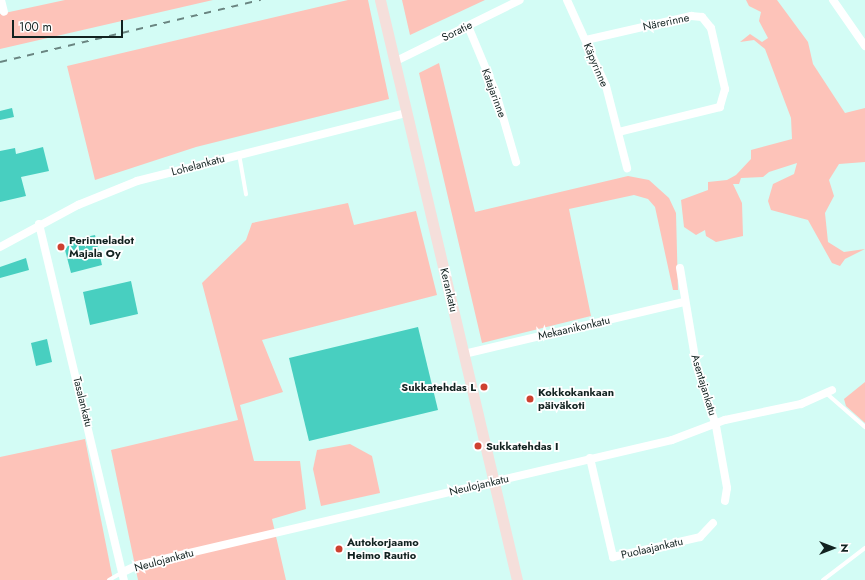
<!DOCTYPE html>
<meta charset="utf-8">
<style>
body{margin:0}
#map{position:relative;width:865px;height:580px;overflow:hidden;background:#d3fcf5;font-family:Jost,sans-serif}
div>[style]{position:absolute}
.green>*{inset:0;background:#fdc3b9}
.building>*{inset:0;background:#48cfc0}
.lane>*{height:4px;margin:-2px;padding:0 2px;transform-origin:2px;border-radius:2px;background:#fff}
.street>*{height:8px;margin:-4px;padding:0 4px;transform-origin:4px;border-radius:4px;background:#fff}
.secondary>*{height:11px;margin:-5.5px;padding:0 5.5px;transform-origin:5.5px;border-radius:5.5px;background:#f5dfdb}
.rail>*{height:2px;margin-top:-1px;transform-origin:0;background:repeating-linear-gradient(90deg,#6a8581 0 7px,transparent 0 14px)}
.dots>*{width:11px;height:11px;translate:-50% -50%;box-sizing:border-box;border:2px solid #fff;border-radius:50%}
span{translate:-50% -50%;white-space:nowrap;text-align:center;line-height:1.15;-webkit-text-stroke:3.5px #fff;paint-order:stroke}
.street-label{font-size:11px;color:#122220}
.poi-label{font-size:11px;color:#122220;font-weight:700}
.left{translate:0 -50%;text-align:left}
.right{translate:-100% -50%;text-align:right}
.north{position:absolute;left:813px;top:528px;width:40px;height:40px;-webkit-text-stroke:3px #fff;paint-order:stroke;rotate:90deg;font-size:11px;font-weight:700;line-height:16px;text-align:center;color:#122220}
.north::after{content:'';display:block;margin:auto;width:14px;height:18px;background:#122220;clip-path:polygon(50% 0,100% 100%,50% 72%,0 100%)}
.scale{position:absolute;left:12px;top:20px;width:111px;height:18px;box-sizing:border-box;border:2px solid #122220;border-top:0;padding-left:5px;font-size:12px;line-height:14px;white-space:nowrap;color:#122220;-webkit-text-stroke:3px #fff;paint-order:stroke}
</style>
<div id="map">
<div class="green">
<div style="clip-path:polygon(65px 0,213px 0,0 49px,0 14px)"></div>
<div style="clip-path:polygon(348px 0,368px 0,389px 99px,196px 147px,95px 180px,67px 66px)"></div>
<div style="clip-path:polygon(402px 0,485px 0,410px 35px)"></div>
<div style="clip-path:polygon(746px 0,777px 0,808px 42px,813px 64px,845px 113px,865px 108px,865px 162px,839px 164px,829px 180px,834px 196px,825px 213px,828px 242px,844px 252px,865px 249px,845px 259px,840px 266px,832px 263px,808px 220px,771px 210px,768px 201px,773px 184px,794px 174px,797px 163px,769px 172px,763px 177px,741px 178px,739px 184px,733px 184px,742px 203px,743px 236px,716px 242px,706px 236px,705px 230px,696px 235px,684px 227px,681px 200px,708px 190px,708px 182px,727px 180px,736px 175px,751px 159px,751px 150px,792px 139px,791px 118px,765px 49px,754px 40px,740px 42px,750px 34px,762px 42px,768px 38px,759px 21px,761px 12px,749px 6px)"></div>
<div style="clip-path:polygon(439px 63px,475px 212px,628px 176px,649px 180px,669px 198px,676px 213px,678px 290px,673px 290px,655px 207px,648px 199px,634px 195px,569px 209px,591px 316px,482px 343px,419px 73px)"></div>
<div style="clip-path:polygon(348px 203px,354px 225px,416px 211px,437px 295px,262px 340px,283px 392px,240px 405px,254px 461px,300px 461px,306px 509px,272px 519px,286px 580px,138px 580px,111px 450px,238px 420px,202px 283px,246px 240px,252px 223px)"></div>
<div style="clip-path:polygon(865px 382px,865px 423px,846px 406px,844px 399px)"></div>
<div style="clip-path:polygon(85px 439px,113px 580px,0 580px,0 457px)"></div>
<div style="clip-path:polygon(350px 444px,372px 456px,380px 493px,321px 506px,313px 469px,317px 450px)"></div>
</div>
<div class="building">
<div style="clip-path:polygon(12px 108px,14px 117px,0 120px,0 111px)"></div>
<div style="clip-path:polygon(43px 147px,49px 171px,21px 177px,26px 196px,0 202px,0 151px,15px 148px,16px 154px)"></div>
<div style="clip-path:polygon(95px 235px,102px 265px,71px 273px,65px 250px,72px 240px)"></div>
<div style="clip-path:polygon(26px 258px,29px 270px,0 278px,0 267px)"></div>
<div style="clip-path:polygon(131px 281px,138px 314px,90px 325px,83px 292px)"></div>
<div style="clip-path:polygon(418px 327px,438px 410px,309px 441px,289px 358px)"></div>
<div style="clip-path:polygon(47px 339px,52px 362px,36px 366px,31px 343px)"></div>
</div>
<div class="lane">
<div style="left:239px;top:154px;width:41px;rotate:80.1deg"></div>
<div style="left:826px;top:393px;width:52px;rotate:41.1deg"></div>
<div style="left:109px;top:580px;width:16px;rotate:-30deg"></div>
<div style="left:823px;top:580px;width:53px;rotate:-37.3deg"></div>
</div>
<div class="street">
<div style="left:1px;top:0;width:12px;rotate:76deg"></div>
<div style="left:567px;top:0;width:94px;rotate:65.6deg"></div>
<div style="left:606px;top:86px;width:85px;rotate:75.6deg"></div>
<div style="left:833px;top:0;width:56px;rotate:55.2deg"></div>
<div style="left:468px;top:26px;width:73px;rotate:67.3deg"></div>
<div style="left:496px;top:93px;width:72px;rotate:73.8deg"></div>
<div style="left:586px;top:40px;width:108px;rotate:-12.9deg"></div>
<div style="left:691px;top:16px;width:11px;rotate:5deg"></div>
<div style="left:702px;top:17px;width:14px;rotate:51deg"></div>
<div style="left:711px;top:28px;width:63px;rotate:77.1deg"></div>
<div style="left:725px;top:89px;width:19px;rotate:106deg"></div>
<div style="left:720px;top:107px;width:104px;rotate:166.1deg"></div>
<div style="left:394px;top:62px;width:140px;rotate:-26.2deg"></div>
<div style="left:39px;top:224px;width:366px;rotate:76.6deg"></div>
<div style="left:0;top:247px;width:89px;rotate:-28.3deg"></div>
<div style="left:78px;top:205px;width:64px;rotate:-22.1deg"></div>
<div style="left:137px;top:181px;width:277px;rotate:-14.2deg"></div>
<div style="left:680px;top:268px;width:97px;rotate:80.5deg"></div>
<div style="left:696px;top:364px;width:65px;rotate:72.1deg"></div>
<div style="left:716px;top:426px;width:63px;rotate:79.9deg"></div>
<div style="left:727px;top:488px;width:13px;rotate:99deg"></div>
<div style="left:464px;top:354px;width:226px;rotate:-13.3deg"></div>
<div style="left:590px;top:458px;width:102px;rotate:76.9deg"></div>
<div style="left:613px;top:557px;width:89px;rotate:-12.9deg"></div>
<div style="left:700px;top:537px;width:19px;rotate:-47deg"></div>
<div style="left:123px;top:572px;width:17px;rotate:-25deg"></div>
<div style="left:138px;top:565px;width:548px;rotate:-13.17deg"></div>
<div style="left:672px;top:440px;width:57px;rotate:-20.7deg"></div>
<div style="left:725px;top:420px;width:78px;rotate:-11.9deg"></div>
<div style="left:801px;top:404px;width:34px;rotate:-24deg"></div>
</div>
<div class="secondary">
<div style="left:380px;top:0;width:596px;rotate:76.71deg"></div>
</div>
<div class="rail">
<div style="left:0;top:62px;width:268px;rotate:-13.4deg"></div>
</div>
<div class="dots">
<div style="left:61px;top:247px;background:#ce4130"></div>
<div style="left:484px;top:387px;background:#ce4130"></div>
<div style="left:530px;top:399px;background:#ce4130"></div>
<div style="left:478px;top:446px;background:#ce4130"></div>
<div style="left:339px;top:549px;background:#ce4130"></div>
</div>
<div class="street-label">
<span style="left:666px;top:22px;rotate:-12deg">Närerinne</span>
<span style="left:457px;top:31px;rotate:-26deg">Soratie</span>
<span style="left:596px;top:65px;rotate:67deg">Käpyrinne</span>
<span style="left:494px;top:93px;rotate:70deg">Katajarinne</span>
<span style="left:198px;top:165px;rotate:-15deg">Lohelankatu</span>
<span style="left:449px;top:290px;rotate:77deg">Kerankatu</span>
<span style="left:574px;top:328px;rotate:-13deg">Mekaanikonkatu</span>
<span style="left:704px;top:385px;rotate:73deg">Asentajankatu</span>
<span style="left:83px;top:402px;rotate:76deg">Tasalankatu</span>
<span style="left:479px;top:485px;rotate:-13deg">Neulojankatu</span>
<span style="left:652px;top:548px;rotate:-13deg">Puolaajankatu</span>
<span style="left:164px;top:560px;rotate:-15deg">Neulojankatu</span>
</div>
<div class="poi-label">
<span class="left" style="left:69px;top:247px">Perinneladot<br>Majala Oy</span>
<span class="right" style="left:476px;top:387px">Sukkatehdas L</span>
<span class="left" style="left:538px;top:399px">Kokkokankaan<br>päiväkoti</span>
<span class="left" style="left:486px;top:446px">Sukkatehdas I</span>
<span class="left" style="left:347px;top:549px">Autokorjaamo<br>Heimo Rautio</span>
</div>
<div class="north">N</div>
<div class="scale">100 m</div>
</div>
